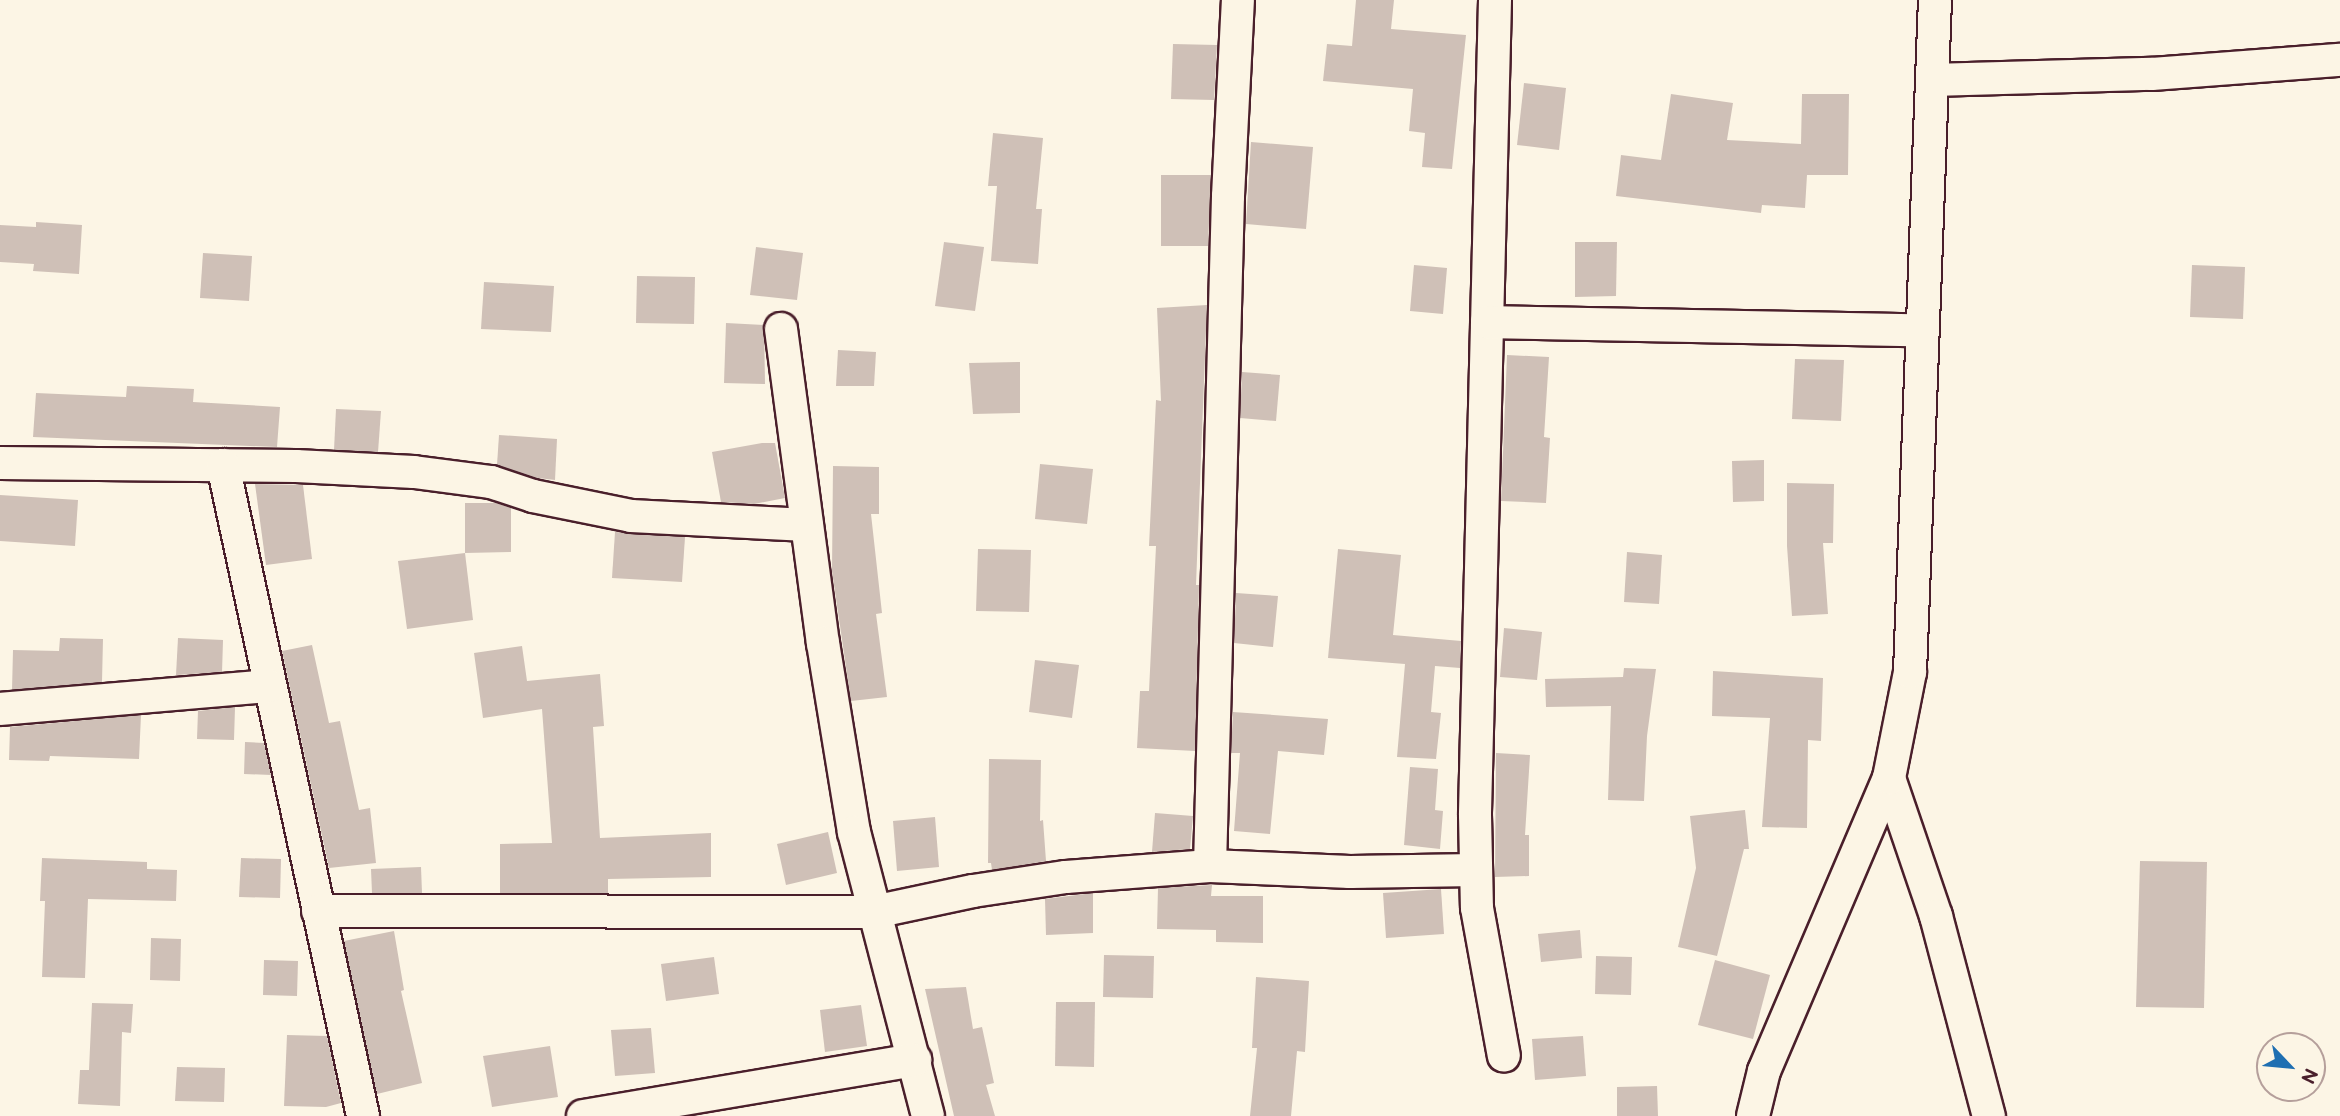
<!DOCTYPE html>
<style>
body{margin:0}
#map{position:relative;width:2340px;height:1116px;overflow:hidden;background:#fcf5e5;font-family:"Balsamiq Sans",sans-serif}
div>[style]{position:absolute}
.building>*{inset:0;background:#cfc0b7}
.roads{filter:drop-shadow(2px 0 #4a1f2b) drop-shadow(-2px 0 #4a1f2b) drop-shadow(0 2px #4a1f2b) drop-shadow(0 -2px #4a1f2b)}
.minor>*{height:32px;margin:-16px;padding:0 16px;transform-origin:16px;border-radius:16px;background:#fcf5e5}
span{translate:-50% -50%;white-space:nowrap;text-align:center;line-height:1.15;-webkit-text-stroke:6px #fcf5e5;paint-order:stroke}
.north{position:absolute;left:2256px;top:1032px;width:70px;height:70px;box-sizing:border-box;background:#fcf5e5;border:2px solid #b59f9b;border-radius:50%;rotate:116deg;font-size:19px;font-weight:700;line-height:28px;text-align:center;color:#4a1f2b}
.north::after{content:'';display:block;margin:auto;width:24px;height:32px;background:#1f6fb2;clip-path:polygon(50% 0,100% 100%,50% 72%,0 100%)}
</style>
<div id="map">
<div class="building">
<div style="clip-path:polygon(1356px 0,1394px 0,1391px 29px,1466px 35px,1452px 169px,1422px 167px,1425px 133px,1409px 131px,1413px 89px,1323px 81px,1327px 44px,1352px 46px)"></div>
<div style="clip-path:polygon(1173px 44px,1217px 45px,1214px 100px,1171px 99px)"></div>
<div style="clip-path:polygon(1524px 83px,1566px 88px,1559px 150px,1517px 145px)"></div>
<div style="clip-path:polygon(1671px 94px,1733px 103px,1727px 140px,1801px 144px,1802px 94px,1849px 94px,1848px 175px,1807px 175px,1805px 208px,1762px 205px,1761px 213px,1616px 196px,1621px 155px,1661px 160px)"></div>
<div style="clip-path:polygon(993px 133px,1043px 138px,1036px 209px,1042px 209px,1038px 264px,991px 261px,997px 186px,988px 186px)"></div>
<div style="clip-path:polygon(1251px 142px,1313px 147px,1306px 229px,1246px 224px)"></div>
<div style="clip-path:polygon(1161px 175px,1211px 175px,1208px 246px,1161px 246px)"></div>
<div style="clip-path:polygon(36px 222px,82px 225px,79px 274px,33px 271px,34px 264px,0 262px,0 225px,36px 227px)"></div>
<div style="clip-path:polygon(944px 242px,984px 247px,975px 311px,935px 306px)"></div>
<div style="clip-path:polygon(1575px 242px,1617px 242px,1616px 296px,1575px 297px)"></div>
<div style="clip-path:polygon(756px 247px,803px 253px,797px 300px,750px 295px)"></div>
<div style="clip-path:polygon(203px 253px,252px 256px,249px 301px,200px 298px)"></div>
<div style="clip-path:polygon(1414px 265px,1447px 268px,1443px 314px,1410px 311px)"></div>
<div style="clip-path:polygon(2192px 265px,2245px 267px,2243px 319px,2190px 317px)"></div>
<div style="clip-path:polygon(637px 276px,695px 277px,694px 324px,636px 323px)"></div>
<div style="clip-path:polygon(484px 282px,554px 286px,551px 332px,481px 329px)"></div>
<div style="clip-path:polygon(1207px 305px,1196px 585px,1199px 585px,1195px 751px,1137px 748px,1140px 691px,1149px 691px,1156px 546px,1149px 546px,1156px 400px,1161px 401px,1157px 308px)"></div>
<div style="clip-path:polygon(726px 323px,764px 325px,765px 384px,724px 383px)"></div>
<div style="clip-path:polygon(838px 350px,876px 352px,874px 386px,836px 386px)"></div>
<div style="clip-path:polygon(1507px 355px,1549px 357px,1544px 437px,1550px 438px,1546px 503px,1501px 501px)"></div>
<div style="clip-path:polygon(1795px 359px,1844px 360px,1841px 421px,1792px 419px)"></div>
<div style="clip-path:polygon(1020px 362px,1020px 413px,973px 414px,969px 363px)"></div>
<div style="clip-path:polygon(1242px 372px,1280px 375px,1276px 421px,1240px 418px)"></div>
<div style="clip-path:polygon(127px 386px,194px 389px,193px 402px,280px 407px,277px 447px,33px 437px,36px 393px,126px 397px)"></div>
<div style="clip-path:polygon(336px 409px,381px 411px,378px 452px,334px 450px)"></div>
<div style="clip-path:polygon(499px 435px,557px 439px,555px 480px,538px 478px,497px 465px)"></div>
<div style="clip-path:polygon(762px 443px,775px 443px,785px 498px,754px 504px,721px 502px,712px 452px)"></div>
<div style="clip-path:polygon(1764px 460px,1764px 501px,1733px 502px,1732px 461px)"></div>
<div style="clip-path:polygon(1040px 464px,1093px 469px,1087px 524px,1035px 519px)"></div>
<div style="clip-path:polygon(833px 466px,879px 467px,879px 514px,871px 514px,882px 613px,876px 614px,887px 697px,851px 701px,832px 571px)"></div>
<div style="clip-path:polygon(1787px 483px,1834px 484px,1833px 543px,1823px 543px,1828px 614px,1792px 616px,1787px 546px)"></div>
<div style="clip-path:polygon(255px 484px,303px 485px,312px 559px,266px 565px)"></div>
<div style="clip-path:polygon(0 495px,78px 500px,75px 546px,0 541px)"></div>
<div style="clip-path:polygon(465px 503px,496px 503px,511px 508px,511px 552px,465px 553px)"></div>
<div style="clip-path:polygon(615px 532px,685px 537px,682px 582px,612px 578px)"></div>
<div style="clip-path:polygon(978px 549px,1031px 550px,1029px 612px,976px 611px)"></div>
<div style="clip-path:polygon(1338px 549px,1401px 555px,1393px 635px,1461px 641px,1460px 668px,1435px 666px,1431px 712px,1441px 713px,1436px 759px,1397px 757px,1405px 664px,1328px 658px)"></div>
<div style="clip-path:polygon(1627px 552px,1662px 555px,1659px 604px,1624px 602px)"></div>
<div style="clip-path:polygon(465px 553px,473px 620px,407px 629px,398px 561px)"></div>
<div style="clip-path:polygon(1236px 593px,1278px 596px,1273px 647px,1234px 643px)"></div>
<div style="clip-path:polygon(1504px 628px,1542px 632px,1537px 680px,1500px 677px)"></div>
<div style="clip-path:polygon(60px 638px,103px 639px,102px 682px,12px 690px,13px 650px,59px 651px)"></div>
<div style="clip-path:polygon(178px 638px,223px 640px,222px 672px,176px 675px)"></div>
<div style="clip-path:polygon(312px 645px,329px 723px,340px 721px,359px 810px,370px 808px,376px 863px,329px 868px,282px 651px)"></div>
<div style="clip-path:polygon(522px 646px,527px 681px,600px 674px,604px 726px,593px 727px,600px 838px,711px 833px,711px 877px,608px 879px,608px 893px,500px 893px,500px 844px,552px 843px,542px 709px,483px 718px,474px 653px)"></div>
<div style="clip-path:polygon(1035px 660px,1079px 665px,1072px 718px,1029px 712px)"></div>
<div style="clip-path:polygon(1624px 668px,1656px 669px,1647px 736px,1644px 801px,1608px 800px,1611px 706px,1546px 707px,1545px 679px,1623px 677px)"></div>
<div style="clip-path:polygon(1713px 671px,1823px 678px,1821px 741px,1808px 740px,1807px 828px,1762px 827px,1770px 718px,1712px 716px)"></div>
<div style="clip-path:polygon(235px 707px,234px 740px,197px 739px,198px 711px)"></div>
<div style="clip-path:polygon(1233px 712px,1328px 719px,1324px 755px,1278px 751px,1270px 834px,1234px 831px,1240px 753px,1231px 753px)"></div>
<div style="clip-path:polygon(141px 715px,139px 759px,50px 756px,49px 761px,9px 760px,10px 727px)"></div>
<div style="clip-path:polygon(245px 742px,264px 743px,271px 775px,244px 774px)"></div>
<div style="clip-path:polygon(1496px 753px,1530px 755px,1525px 835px,1529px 835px,1529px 876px,1495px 877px)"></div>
<div style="clip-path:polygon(989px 759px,1041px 760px,1040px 821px,1043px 820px,1046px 861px,992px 870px,991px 863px,988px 863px)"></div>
<div style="clip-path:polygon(1410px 767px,1438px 769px,1435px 810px,1443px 811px,1440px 849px,1404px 845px)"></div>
<div style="clip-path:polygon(1745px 810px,1749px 849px,1744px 849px,1717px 956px,1678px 947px,1696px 868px,1690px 816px)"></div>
<div style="clip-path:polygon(1155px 813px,1193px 816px,1190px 849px,1152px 852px)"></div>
<div style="clip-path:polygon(935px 817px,939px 867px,897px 871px,893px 821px)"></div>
<div style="clip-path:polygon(828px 832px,837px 873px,786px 885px,777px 844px)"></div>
<div style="clip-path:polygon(42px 858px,147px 862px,147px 869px,177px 870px,176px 901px,88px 899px,85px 978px,42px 977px,45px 901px,40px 901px)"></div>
<div style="clip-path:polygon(241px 858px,281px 859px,280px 898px,239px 897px)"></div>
<div style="clip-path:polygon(2140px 861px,2207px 862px,2204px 1008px,2136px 1007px)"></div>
<div style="clip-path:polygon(421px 867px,422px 893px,372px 893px,371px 869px)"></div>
<div style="clip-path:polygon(1212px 885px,1211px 896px,1263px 896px,1263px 943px,1216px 942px,1216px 930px,1157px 929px,1158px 888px)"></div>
<div style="clip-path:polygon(1441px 889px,1444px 934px,1386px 938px,1383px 893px)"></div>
<div style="clip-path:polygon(1093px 893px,1093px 933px,1046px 935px,1045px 899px)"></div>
<div style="clip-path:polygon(1580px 930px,1582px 958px,1541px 962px,1538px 934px)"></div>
<div style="clip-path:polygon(394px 931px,404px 990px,401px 991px,422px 1083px,377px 1094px,344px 941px)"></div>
<div style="clip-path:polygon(151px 938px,181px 939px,180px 981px,150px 980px)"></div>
<div style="clip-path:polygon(1104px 955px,1154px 956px,1153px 998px,1103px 997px)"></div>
<div style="clip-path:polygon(1596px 956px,1632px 957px,1631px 995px,1595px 994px)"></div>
<div style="clip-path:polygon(714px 957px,719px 994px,666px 1001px,661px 964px)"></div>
<div style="clip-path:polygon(264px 960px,298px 961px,297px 996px,263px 995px)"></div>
<div style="clip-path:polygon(1715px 960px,1770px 975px,1753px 1039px,1698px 1025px)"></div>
<div style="clip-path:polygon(1256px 977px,1309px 981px,1305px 1052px,1297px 1051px,1291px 1116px,1250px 1116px,1257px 1048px,1252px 1048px)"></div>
<div style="clip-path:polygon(966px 987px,973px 1029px,982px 1027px,994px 1083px,986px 1085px,995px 1116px,954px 1116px,925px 989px)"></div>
<div style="clip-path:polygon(1056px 1002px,1095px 1002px,1094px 1067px,1055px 1066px)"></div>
<div style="clip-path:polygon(92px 1003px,133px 1004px,131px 1033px,122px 1032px,120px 1106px,78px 1104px,80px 1070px,89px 1070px)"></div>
<div style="clip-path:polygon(861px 1005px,867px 1046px,825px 1052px,820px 1010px)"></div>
<div style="clip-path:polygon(651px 1028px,655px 1073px,615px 1076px,611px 1030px)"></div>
<div style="clip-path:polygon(287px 1035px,327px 1036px,341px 1103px,326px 1107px,284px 1106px)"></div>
<div style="clip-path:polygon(1583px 1036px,1586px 1076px,1535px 1080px,1532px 1039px)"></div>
<div style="clip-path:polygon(550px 1046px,558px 1097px,492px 1107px,483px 1056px)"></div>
<div style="clip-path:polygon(177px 1067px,225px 1068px,224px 1102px,175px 1101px)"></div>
<div style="clip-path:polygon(1657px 1086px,1658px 1116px,1617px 1116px,1617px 1087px)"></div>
</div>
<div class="roads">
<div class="minor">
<div style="left:1495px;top:0;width:815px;rotate:91.41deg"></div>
<div style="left:1475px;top:815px;width:93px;rotate:88.8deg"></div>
<div style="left:1477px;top:908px;width:150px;rotate:79.7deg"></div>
<div style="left:1932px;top:80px;width:220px;rotate:-1.6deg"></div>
<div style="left:2152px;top:74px;width:189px;rotate:-4.3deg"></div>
<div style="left:1487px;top:322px;width:436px;rotate:1.1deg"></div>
<div style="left:781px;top:329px;width:317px;rotate:82.4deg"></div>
<div style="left:823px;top:643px;width:192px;rotate:80.7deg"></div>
<div style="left:854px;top:832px;width:293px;rotate:75.4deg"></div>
<div style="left:0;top:463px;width:296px;rotate:0.6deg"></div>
<div style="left:296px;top:466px;width:118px;rotate:2.9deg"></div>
<div style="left:414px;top:472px;width:78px;rotate:7.4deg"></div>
<div style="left:491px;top:482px;width:44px;rotate:18.4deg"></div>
<div style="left:533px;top:496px;width:100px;rotate:11.5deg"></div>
<div style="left:631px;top:516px;width:176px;rotate:2.9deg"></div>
<div style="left:223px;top:465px;width:666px;rotate:77.86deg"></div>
<div style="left:0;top:709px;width:270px;rotate:-4.9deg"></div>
<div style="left:1889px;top:778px;width:146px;rotate:71.2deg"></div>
<div style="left:1936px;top:916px;width:207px;rotate:75.2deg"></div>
<div style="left:1210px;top:866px;width:670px;rotate:-88.46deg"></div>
<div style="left:1228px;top:196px;width:196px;rotate:-87.1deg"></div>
<div style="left:318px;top:911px;width:556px;rotate:0.1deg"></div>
<div style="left:874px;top:912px;width:101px;rotate:-12deg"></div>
<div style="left:973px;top:891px;width:94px;rotate:-8.6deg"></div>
<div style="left:1066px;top:877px;width:144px;rotate:-4.4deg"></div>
<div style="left:1210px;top:866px;width:140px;rotate:2.5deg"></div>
<div style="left:1350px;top:872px;width:126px;rotate:-0.9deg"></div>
<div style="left:583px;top:1116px;width:337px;rotate:-9.6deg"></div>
<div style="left:1753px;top:1116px;width:46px;rotate:-76.3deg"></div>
<div style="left:1764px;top:1071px;width:319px;rotate:-66.9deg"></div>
<div style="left:1889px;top:778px;width:108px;rotate:-78.8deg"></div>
<div style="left:1910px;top:672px;width:672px;rotate:-87.87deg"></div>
</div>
</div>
<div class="north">N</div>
</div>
